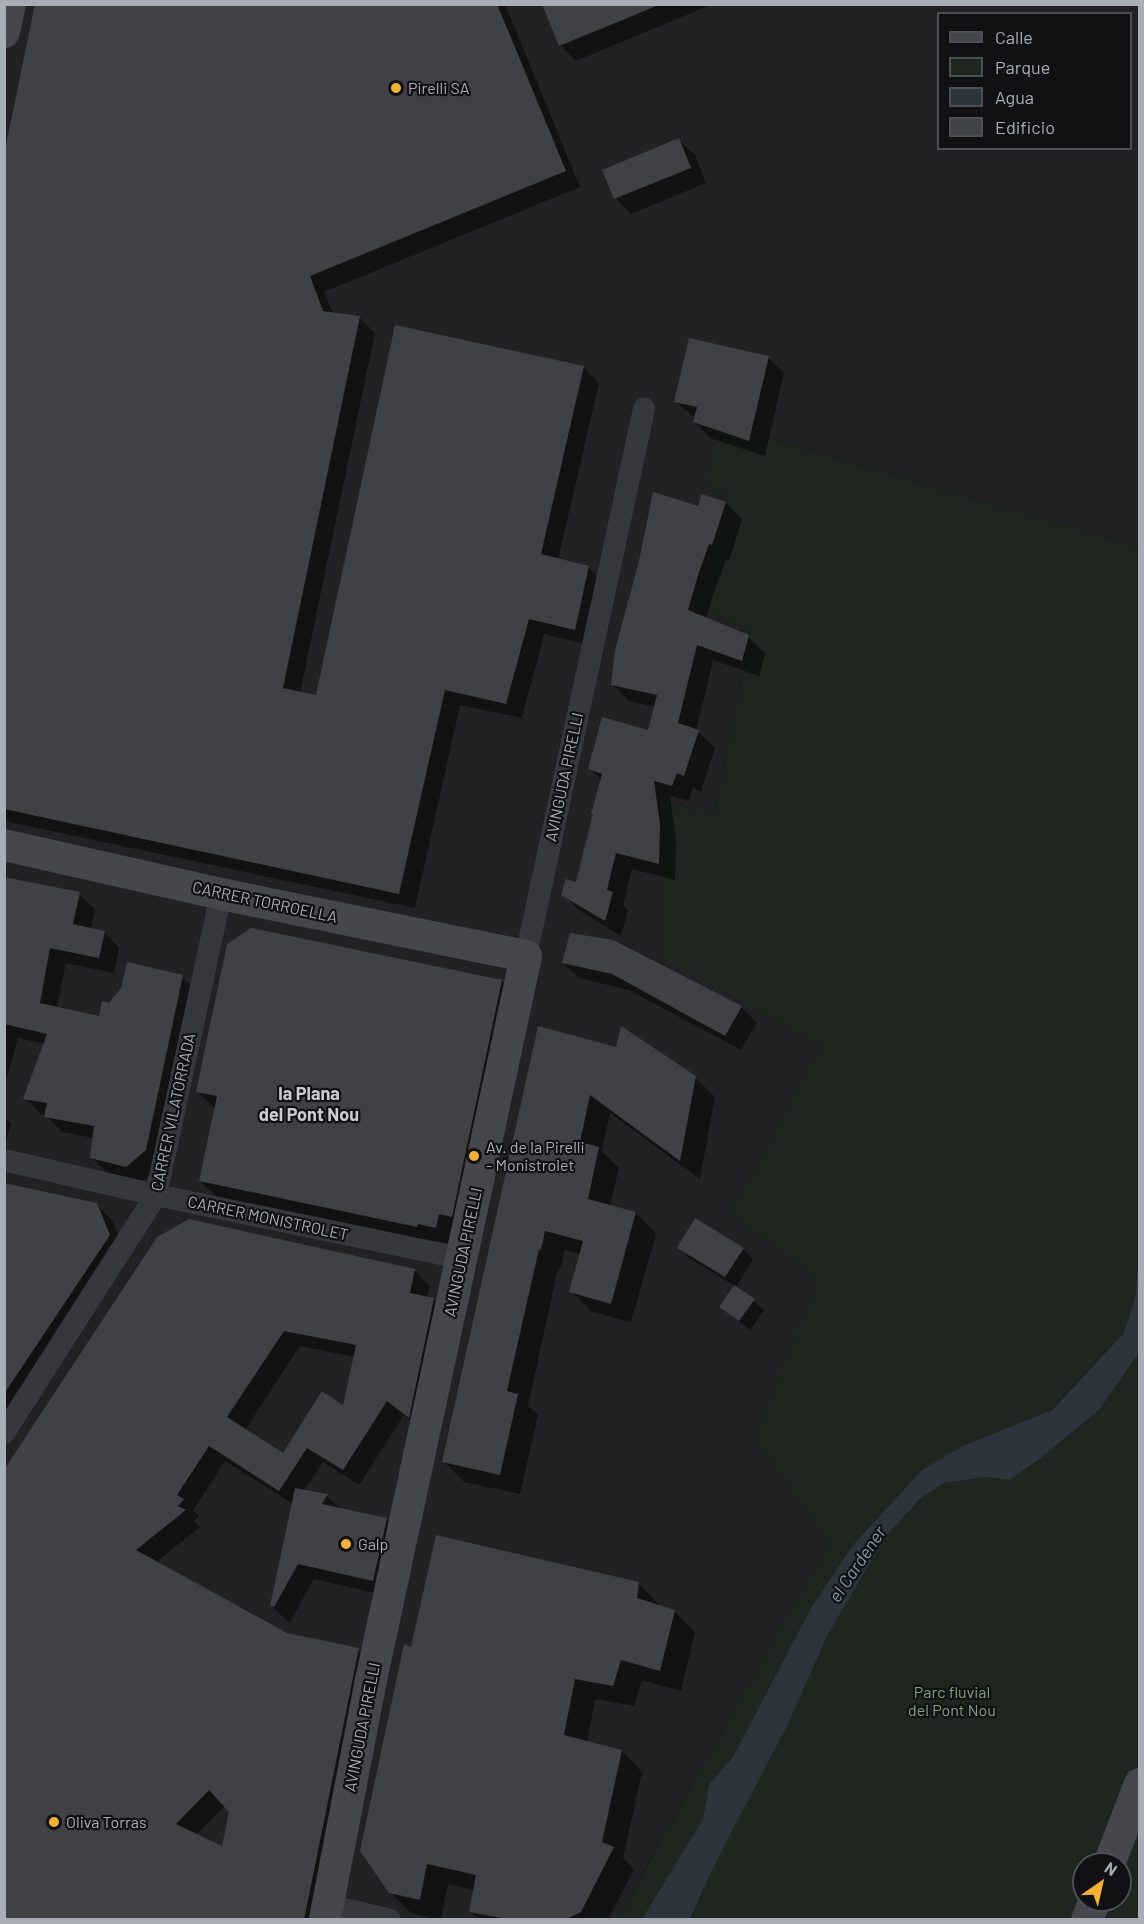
<!DOCTYPE html>
<style>
body{margin:0}
#map{position:relative;width:1144px;height:1924px;overflow:hidden;background:#161618;font-family:Barlow,sans-serif}
div>[style]{position:absolute}
.built>*{inset:0;background:#222225}
.green>*{inset:0;background:#1e261f}
.water>*{inset:0;background:#2c353c}
.shadow>*{inset:0;background:#0007}
.building>*{inset:0;background:#404145}
.street>*{height:22px;margin:-11px;padding:0 11px;transform-origin:11px;border-radius:11px;background:#37383d}
.secondary>*{height:32px;margin:-16px;padding:0 16px;transform-origin:16px;border-radius:16px;background:#45474d}
.dots>*{width:16px;height:16px;translate:-50% -50%;box-sizing:border-box;border:3px solid #111113;border-radius:50%}
span{translate:-50% -50%;white-space:nowrap;text-align:center;line-height:1.15;-webkit-text-stroke:4.5px #111113;paint-order:stroke}
.poi-label{font-size:16px;color:#a8adb8}
.left{translate:0 -50%;text-align:left}
.street-label{font-size:16px;color:#a8adb8}
.park-label{font-size:16px;color:#7fa381}
.neighbourhood-label{font-size:18px;color:#c9ccd4;font-weight:700}
.water-label{font-size:18px;color:#7f9bb3;font-style:italic}
.frame{position:absolute;inset:0;border:6px solid #a8adb8;pointer-events:none}
.legend{position:absolute;left:937px;top:12px;width:195px;height:138px;box-sizing:border-box;background:#111113;border:2px solid #4d4f55;margin:0;padding:8px 10px;list-style:none;font-size:18px;color:#a8adb8}
.legend li{display:flex;align-items:center;gap:12px;height:30px}
.legend b{width:30px;border:2px solid #4d4f55}
.north{position:absolute;left:1072px;top:1852px;width:60px;height:60px;box-sizing:border-box;background:#111113;border:2px solid #4d4f55;border-radius:50%;rotate:34deg;font-size:16px;font-weight:700;line-height:24px;text-align:center;color:#a8adb8}
.north::after{content:'';display:block;margin:auto;width:21px;height:27px;background:#f2b134;clip-path:polygon(50% 0,100% 100%,50% 72%,0 100%)}
</style>
<div id="map">
<div class="built">
<div style="clip-path:polygon(evenodd,5px 5px,1139px 5px,1139px 547px,752px 433px,749px 441px,705px 485px,731px 496px,695px 603px,751px 631px,714px 815px,664px 801px,663px 958px,821px 1044px,731px 1213px,819px 1279px,754px 1438px,830px 1545px,791px 1608px,617px 1919px,5px 1920px,5px 5px,938px 14px,1130px 14px,1130px 148px,938px 148px,938px 14px)"></div>
</div>
<div class="green">
<div style="clip-path:polygon(723px 432px,749px 441px,751px 433px,1139px 547px,1139px 1254px,1135px 1300px,1123px 1334px,1051px 1410px,922px 1470px,853px 1545px,811px 1608px,733px 1757px,709px 1784px,703px 1819px,642px 1919px,617px 1920px,791px 1608px,830px 1545px,754px 1438px,819px 1279px,731px 1213px,821px 1044px,663px 959px,664px 801px,714px 815px,751px 631px,695px 603px,730px 496px,705px 485px)"></div>
<div style="clip-path:polygon(evenodd,1139px 1353px,1139px 1919px,690px 1920px,716px 1862px,787px 1726px,828px 1634px,887px 1535px,921px 1498px,944px 1483px,986px 1477px,1010px 1480px,1041px 1458px,1099px 1410px,1139px 1353px,1084px 1864px,1120px 1864px,1120px 1900px,1084px 1900px,1084px 1864px)"></div>
</div>
<div class="water">
<div style="clip-path:polygon(1139px 1254px,1139px 1353px,1099px 1410px,1041px 1458px,1010px 1480px,986px 1477px,944px 1483px,921px 1498px,887px 1535px,828px 1634px,787px 1726px,716px 1862px,690px 1919px,642px 1919px,703px 1819px,709px 1784px,733px 1757px,811px 1608px,853px 1545px,922px 1470px,963px 1446px,1052px 1410px,1123px 1334px,1135px 1300px)"></div>
</div>
<div class="shadow">
<div style="clip-path:polygon(36px 4px,505px 4px,580px 187px,324px 292px,333px 314px,360px 318px,375px 333px,300px 693px,318px 697px,583px 367px,599px 383px,558px 560px,588px 567px,604px 583px,590px 645px,544px 634px,522px 718px,460px 705px,415px 908px,4px 821px,4px 162px)"></div>
<div style="clip-path:polygon(543px 4px,713px 4px,576px 61px,560px 45px)"></div>
<div style="clip-path:polygon(679px 140px,695px 155px,706px 183px,631px 214px,616px 198px)"></div>
<div style="clip-path:polygon(768px 358px,784px 373px,765px 456px,710px 438px,695px 422px,695px 418px,676px 402px)"></div>
<div style="clip-path:polygon(702px 496px,726px 503px,742px 520px,729px 561px,726px 560px,714px 592px,706px 619px,748px 637px,765px 653px,759px 676px,713px 660px,696px 730px,715px 748px,701px 791px,693px 788px,689px 801px,670px 796px,676px 841px,675px 880px,632px 869px,623px 905px,628px 910px,621px 936px,580px 911px,563px 894px,577px 884px,602px 781px,590px 768px,649px 731px,655px 707px,629px 701px,613px 685px)"></div>
<div style="clip-path:polygon(4px 878px,79px 894px,95px 909px,91px 929px,104px 932px,119px 948px,114px 973px,66px 963px,57px 1008px,100px 1018px,109px 1004px,182px 977px,198px 992px,161px 1165px,142px 1182px,107px 1173px,92px 1158px,94px 1138px,62px 1132px,46px 1115px,41px 1114px,25px 1098px,45px 1044px,18px 1038px,7px 1077px,4px 1077px)"></div>
<div style="clip-path:polygon(613px 941px,741px 1007px,757px 1023px,741px 1050px,629px 990px,579px 978px,563px 963px)"></div>
<div style="clip-path:polygon(502px 981px,519px 999px,454px 1245px,436px 1241px,435px 1244px,218px 1198px,200px 1181px,215px 1109px,198px 1092px)"></div>
<div style="clip-path:polygon(539px 1028px,695px 1077px,715px 1097px,700px 1179px,610px 1113px,602px 1151px,619px 1168px,610px 1206px,636px 1213px,656px 1234px,631px 1323px,591px 1311px,571px 1291px,581px 1254px,565px 1250px,561px 1269px,558px 1268px,528px 1406px,538px 1415px,520px 1494px,464px 1482px,444px 1462px)"></div>
<div style="clip-path:polygon(4px 1117px,11px 1124px,4px 1149px)"></div>
<div style="clip-path:polygon(4px 1185px,96px 1204px,112px 1220px,125px 1251px,4px 1433px)"></div>
<div style="clip-path:polygon(evenodd,158px 1238px,414px 1270px,430px 1286px,427px 1298px,434px 1300px,449px 1315px,424px 1431px,404px 1415px,359px 1485px,323px 1462px,304px 1491px,327px 1496px,341px 1509px,386px 1519px,402px 1535px,388px 1596px,314px 1579px,290px 1622px,287px 1621px,271px 1605px,293px 1504px,225px 1461px,193px 1510px,199px 1516px,194px 1521px,200px 1527px,155px 1563px,286px 1635px,359px 1650px,374px 1665px,322px 1920px,4px 1920px,158px 1238px,300px 1346px,355px 1357px,344px 1408px,284px 1455px,245px 1430px,300px 1346px,158px 1238px,225px 1805px,231px 1811px,223px 1848px,196px 1835px,225px 1805px)"></div>
<div style="clip-path:polygon(679px 1247px,743px 1249px,753px 1259px,736px 1287px,764px 1310px,750px 1330px,721px 1307px,735px 1286px,689px 1258px)"></div>
<div style="clip-path:polygon(638px 1583px,659px 1604px,659px 1607px,675px 1612px,695px 1632px,681px 1691px,642px 1680px,634px 1706px,595px 1699px,587px 1743px,622px 1751px,642px 1772px,623px 1858px,634px 1869px,608px 1920px,479px 1920px,470px 1911px,474px 1890px,448px 1884px,441px 1920px,411px 1913px,390px 1892px,412px 1649px)"></div>
</div>
<div class="building">
<div style="clip-path:polygon(35px 4px,497px 4px,566px 171px,310px 276px,323px 311px,360px 316px,283px 688px,316px 695px,395px 325px,584px 366px,541px 554px,589px 566px,575px 630px,529px 619px,506px 704px,445px 690px,399px 894px,4px 809px,4px 155px)"></div>
<div style="clip-path:polygon(542px 4px,659px 4px,659px 5px,559px 46px)"></div>
<div style="clip-path:polygon(679px 138px,691px 168px,614px 199px,602px 170px)"></div>
<div style="clip-path:polygon(689px 338px,769px 356px,749px 441px,693px 422px,697px 407px,674px 402px)"></div>
<div style="clip-path:polygon(653px 492px,698px 506px,701px 494px,726px 502px,712px 545px,709px 544px,698px 575px,688px 610px,749px 635px,742px 661px,697px 645px,678px 723px,699px 730px,684px 776px,677px 773px,672px 786px,654px 781px,660px 824px,659px 864px,616px 853px,607px 890px,613px 892px,605px 921px,561px 895px,566px 879px,576px 882px,593px 814px,591px 814px,602px 774px,588px 769px,602px 717px,648px 730px,657px 695px,611px 685px,615px 650px,639px 561px)"></div>
<div style="clip-path:polygon(4px 877px,80px 892px,73px 924px,105px 931px,99px 958px,50px 948px,40px 1003px,99px 1016px,102px 1001px,109px 1003px,121px 988px,127px 962px,183px 975px,146px 1150px,126px 1167px,90px 1158px,94px 1126px,44px 1117px,47px 1103px,23px 1099px,47px 1034px,4px 1024px)"></div>
<div style="clip-path:polygon(251px 928px,502px 980px,452px 1217px,439px 1214px,436px 1228px,418px 1224px,417px 1227px,199px 1181px,217px 1096px,196px 1092px,202px 1063px,227px 944px)"></div>
<div style="clip-path:polygon(570px 933px,613px 940px,742px 1006px,725px 1036px,612px 974px,562px 963px)"></div>
<div style="clip-path:polygon(538px 1026px,616px 1047px,621px 1026px,696px 1076px,680px 1161px,590px 1095px,580px 1142px,599px 1147px,588px 1199px,636px 1212px,611px 1304px,569px 1292px,583px 1241px,545px 1231px,541px 1250px,539px 1249px,507px 1391px,518px 1394px,500px 1475px,442px 1462px)"></div>
<div style="clip-path:polygon(4px 1183px,97px 1203px,110px 1235px,4px 1394px)"></div>
<div style="clip-path:polygon(695px 1218px,744px 1248px,725px 1277px,677px 1248px)"></div>
<div style="clip-path:polygon(evenodd,189px 1219px,415px 1269px,410px 1293px,434px 1298px,409px 1418px,387px 1401px,343px 1470px,307px 1448px,279px 1491px,209px 1446px,177px 1495px,184px 1499px,178px 1506px,186px 1510px,136px 1550px,287px 1633px,359px 1648px,304px 1920px,4px 1920px,4px 1470px,157px 1237px,189px 1219px,284px 1331px,356px 1345px,343px 1405px,322px 1391px,283px 1453px,227px 1417px,284px 1331px,189px 1219px,209px 1790px,229px 1812px,222px 1846px,176px 1824px,209px 1790px)"></div>
<div style="clip-path:polygon(734px 1285px,755px 1299px,739px 1321px,719px 1307px)"></div>
<div style="clip-path:polygon(295px 1488px,328px 1494px,322px 1504px,387px 1518px,373px 1581px,298px 1564px,274px 1607px,270px 1606px)"></div>
<div style="clip-path:polygon(436px 1535px,639px 1582px,637px 1598px,675px 1610px,660px 1671px,621px 1660px,613px 1686px,575px 1679px,564px 1735px,622px 1750px,602px 1842px,614px 1847px,581px 1912px,564px 1920px,513px 1920px,469px 1912px,476px 1875px,427px 1864px,420px 1900px,389px 1893px,360px 1851px,404px 1644px,411px 1647px)"></div>
</div>
<div class="street">
<div style="left:526px;top:956px;width:560px;rotate:-77.83deg"></div>
<div style="left:4px;top:1160px;width:156px;rotate:13deg"></div>
<div style="left:156px;top:1195px;width:311px;rotate:11.7deg"></div>
<div style="left:4px;top:1433px;width:282px;rotate:-57.4deg"></div>
<div style="left:156px;top:1195px;width:308px;rotate:-77.8deg"></div>
<div style="left:328px;top:1905px;width:64px;rotate:13.6deg"></div>
</div>
<div class="secondary">
<div style="left:4px;top:32px;width:29px;rotate:-78deg"></div>
<div style="left:4px;top:845px;width:222px;rotate:12.7deg"></div>
<div style="left:221px;top:894px;width:311px;rotate:11.5deg"></div>
<div style="left:526px;top:956px;width:740px;rotate:102.08deg"></div>
<div style="left:371px;top:1680px;width:244px;rotate:100.9deg"></div>
<div style="left:1109px;top:1864px;width:86px;rotate:-68.8deg"></div>
<div style="left:1087px;top:1920px;width:22px;rotate:-68deg"></div>
</div>
<div class="dots">
<div style="left:396px;top:88px;background:#f2b134"></div>
<div style="left:474px;top:1156px;background:#f2b134"></div>
<div style="left:346px;top:1544px;background:#f2b134"></div>
<div style="left:54px;top:1822px;background:#f2b134"></div>
</div>
<div class="poi-label">
<span class="left" style="left:408px;top:88px">Pirelli SA</span>
<span class="left" style="left:486px;top:1156px">Av. de la Pirelli<br>- Monistrolet</span>
<span class="left" style="left:358px;top:1544px">Galp</span>
<span class="left" style="left:66px;top:1822px">Oliva Torras</span>
</div>
<div class="street-label">
<span style="left:564px;top:777px;rotate:-78deg">AVINGUDA PIRELLI</span>
<span style="left:265px;top:902px;rotate:12deg">CARRER TORROELLA</span>
<span style="left:173px;top:1112px;rotate:-78deg">CARRER VILATORRADA</span>
<span style="left:268px;top:1218px;rotate:12deg">CARRER MONISTROLET</span>
<span style="left:463px;top:1252px;rotate:-78deg">AVINGUDA PIRELLI</span>
<span style="left:362px;top:1727px;rotate:-79deg">AVINGUDA PIRELLI</span>
</div>
<div class="park-label">
<span style="left:952px;top:1701px">Parc fluvial<br>del Pont Nou</span>
</div>
<div class="neighbourhood-label">
<span style="left:309px;top:1104px">la Plana<br>del Pont Nou</span>
</div>
<div class="water-label">
<span style="left:857px;top:1564px;rotate:-56deg">el Cardener</span>
</div>
<div class="frame"></div>
<ul class="legend">
<li><b style="height:8px;background:#45474d"></b>Calle</li>
<li><b style="height:16px;background:#1e261f"></b>Parque</li>
<li><b style="height:16px;background:#2c353c"></b>Agua</li>
<li><b style="height:16px;background:#404145"></b>Edificio</li>
</ul>
<div class="north">N</div>
</div>
